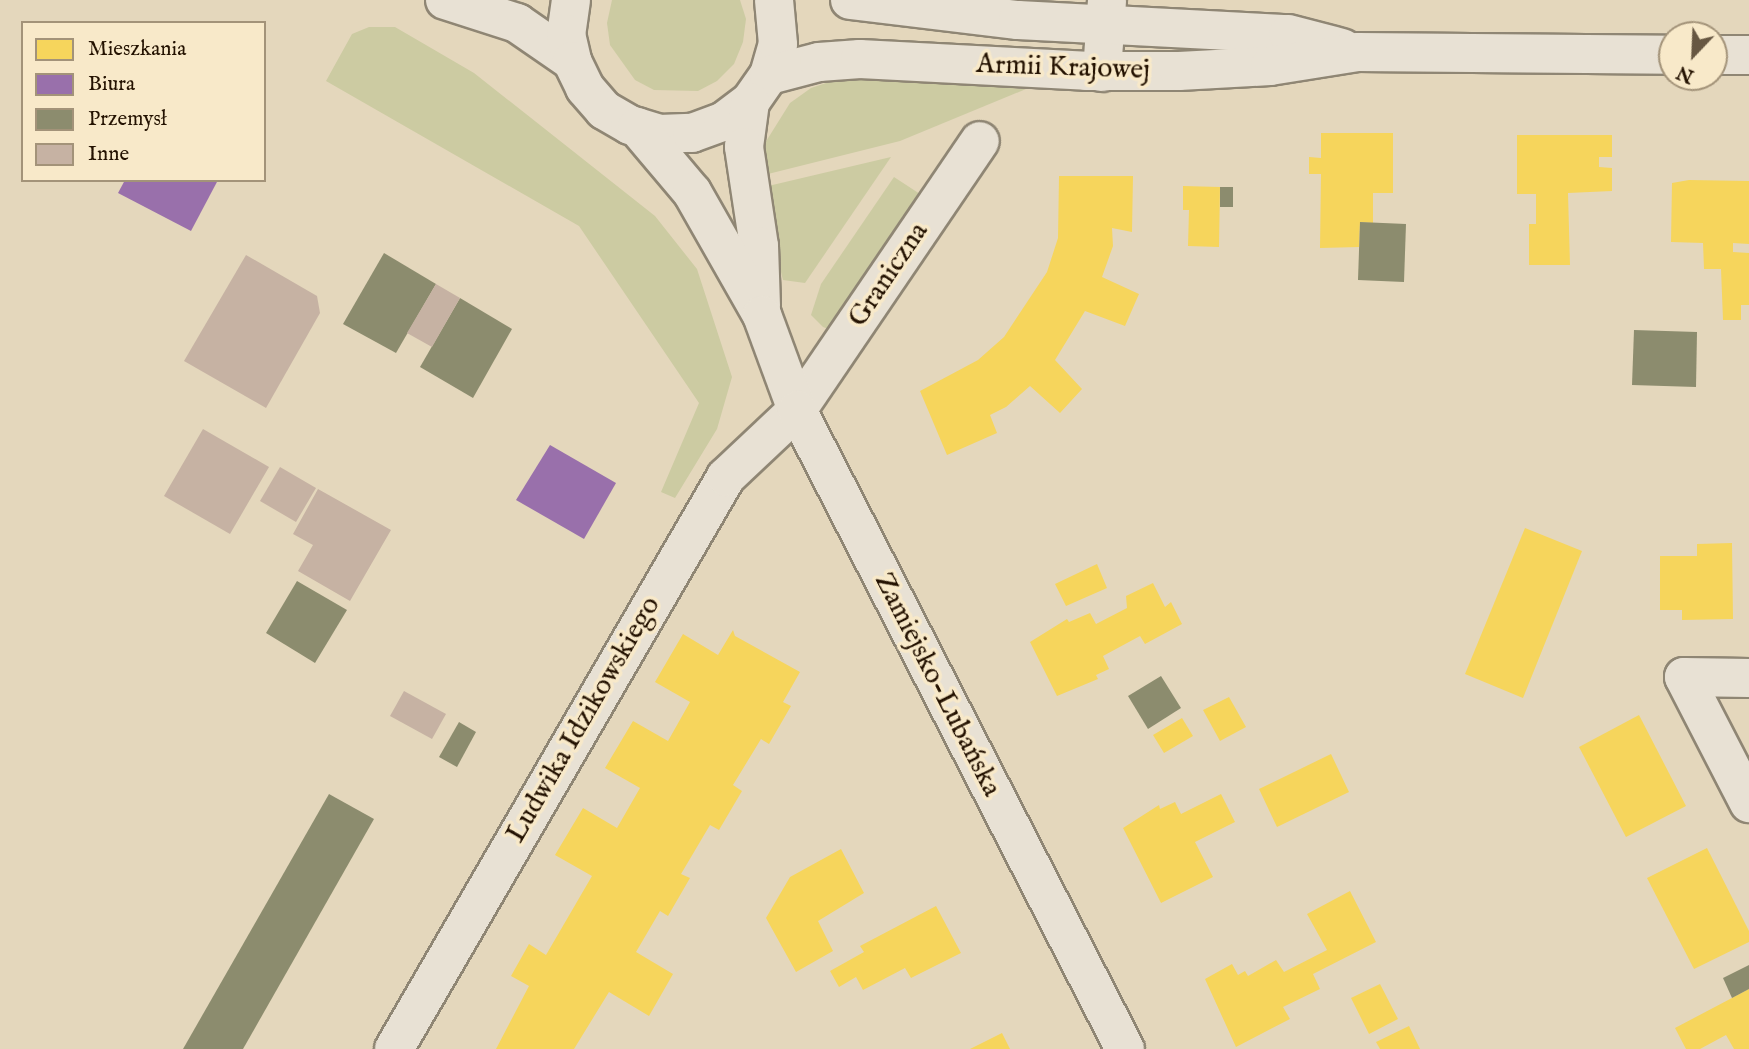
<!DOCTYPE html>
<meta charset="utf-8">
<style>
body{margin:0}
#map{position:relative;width:1749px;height:1049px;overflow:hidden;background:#e4d7bc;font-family:"IM FELL English",serif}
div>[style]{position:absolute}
.green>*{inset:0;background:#cccba2}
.homes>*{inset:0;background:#f6d55c}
.offices>*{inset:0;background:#9970ab}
.industry>*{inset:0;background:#8c8c6e}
.building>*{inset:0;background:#c6b2a3}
.roads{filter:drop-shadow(2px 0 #8f8674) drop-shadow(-2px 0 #8f8674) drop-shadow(0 2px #8f8674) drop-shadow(0 -2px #8f8674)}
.street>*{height:38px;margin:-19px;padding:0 19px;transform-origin:19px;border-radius:19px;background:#e8e1d4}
.secondary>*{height:38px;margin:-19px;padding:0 19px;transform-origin:19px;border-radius:19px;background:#e8e1d4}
span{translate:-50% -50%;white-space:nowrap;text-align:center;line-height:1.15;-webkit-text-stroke:7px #f8e9c9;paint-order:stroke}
.street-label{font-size:28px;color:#241201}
.legend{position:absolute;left:21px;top:21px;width:245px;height:161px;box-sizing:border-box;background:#f8e9c9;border:2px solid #a39379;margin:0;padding:9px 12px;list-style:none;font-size:21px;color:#241201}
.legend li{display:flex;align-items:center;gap:14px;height:35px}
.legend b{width:35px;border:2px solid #a39379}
.north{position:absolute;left:1658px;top:21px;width:70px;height:70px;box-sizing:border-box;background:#f8e9c9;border:2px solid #a39379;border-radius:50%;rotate:203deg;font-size:19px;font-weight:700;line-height:28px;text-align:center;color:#241201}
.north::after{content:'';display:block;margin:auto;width:24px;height:32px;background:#675742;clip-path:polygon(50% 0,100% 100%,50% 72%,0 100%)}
</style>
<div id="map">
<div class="green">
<div style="clip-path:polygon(612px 0,740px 0,746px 19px,743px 42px,734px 64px,717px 81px,698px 91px,654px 90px,635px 80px,610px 45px,607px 23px)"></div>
<div style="clip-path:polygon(369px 27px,395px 27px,474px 73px,655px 216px,697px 269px,732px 377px,717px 429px,675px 498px,661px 492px,699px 403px,579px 226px,326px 81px,352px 34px)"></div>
<div style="clip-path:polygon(841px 78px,874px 78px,1026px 89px,900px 141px,760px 176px,760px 151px,790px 103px,811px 88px)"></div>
<div style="clip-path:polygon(891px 157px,805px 283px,783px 280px,761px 195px,764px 187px)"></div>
<div style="clip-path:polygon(894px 177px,920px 194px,831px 330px,823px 327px,811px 315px,821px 284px)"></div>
</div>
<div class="homes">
<div style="clip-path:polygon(1321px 133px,1393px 133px,1393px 193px,1373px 193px,1373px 223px,1360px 222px,1359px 247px,1320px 248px,1321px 174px,1309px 174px,1309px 157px,1321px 158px)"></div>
<div style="clip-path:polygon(1517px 135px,1612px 135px,1612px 157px,1599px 157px,1599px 167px,1612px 168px,1612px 191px,1568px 193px,1570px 265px,1529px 265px,1529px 224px,1536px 224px,1536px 194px,1517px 194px)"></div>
<div style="clip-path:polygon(1059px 176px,1133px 176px,1132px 232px,1112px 228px,1113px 246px,1102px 277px,1139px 294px,1125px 326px,1085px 311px,1055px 360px,1082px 389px,1060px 413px,1030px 386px,1006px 407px,990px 415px,997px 433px,947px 455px,920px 391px,978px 360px,1004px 337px,1047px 272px,1058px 238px)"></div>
<div style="clip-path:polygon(1689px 180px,1749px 181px,1749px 244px,1733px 243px,1733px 252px,1749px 253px,1749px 305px,1741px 305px,1741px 320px,1723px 320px,1721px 269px,1704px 269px,1703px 243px,1671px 242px,1672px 183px)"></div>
<div style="clip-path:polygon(1183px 186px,1220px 187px,1219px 247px,1188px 246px,1189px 210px,1183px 210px)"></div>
<div style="clip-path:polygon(1525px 528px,1582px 551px,1523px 698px,1465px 674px)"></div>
<div style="clip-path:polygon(1732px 543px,1733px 619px,1682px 620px,1682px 610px,1660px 610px,1660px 556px,1697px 556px,1697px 544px)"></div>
<div style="clip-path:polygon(1097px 564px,1107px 588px,1066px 606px,1055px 584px)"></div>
<div style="clip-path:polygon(1153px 583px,1165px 607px,1171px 602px,1182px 624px,1145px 644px,1140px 636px,1103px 656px,1109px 669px,1096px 675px,1098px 679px,1057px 696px,1030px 642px,1067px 619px,1069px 622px,1090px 613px,1096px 624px,1127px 608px,1126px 596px)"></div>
<div style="clip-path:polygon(733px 630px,735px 636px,800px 672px,783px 702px,791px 706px,769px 744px,761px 739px,733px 785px,742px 791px,719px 830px,710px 825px,681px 874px,690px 878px,668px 916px,660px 911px,636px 952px,673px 974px,649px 1016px,609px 992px,574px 1049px,496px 1049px,529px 986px,511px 976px,529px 944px,546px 955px,592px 876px,555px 855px,583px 808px,617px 828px,640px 788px,605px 768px,633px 721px,668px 741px,690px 702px,655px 682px,683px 634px,718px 655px)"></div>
<div style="clip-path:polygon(1229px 697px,1246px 727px,1220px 741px,1203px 710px)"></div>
<div style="clip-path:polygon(1639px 715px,1686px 806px,1626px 837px,1579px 747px)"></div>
<div style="clip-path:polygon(1182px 718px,1193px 736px,1164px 753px,1153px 735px)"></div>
<div style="clip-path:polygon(1331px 754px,1349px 792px,1277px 827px,1259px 789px)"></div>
<div style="clip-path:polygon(1221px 794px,1235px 822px,1195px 842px,1213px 877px,1161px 903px,1123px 828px,1159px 805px,1160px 809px,1175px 802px,1181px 814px)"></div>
<div style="clip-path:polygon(1707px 848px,1749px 931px,1749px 942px,1694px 969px,1647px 878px)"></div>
<div style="clip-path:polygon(841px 849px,864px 893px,818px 921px,833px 951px,796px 972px,766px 918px,790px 877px)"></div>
<div style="clip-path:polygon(1350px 891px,1376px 942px,1313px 974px,1320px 989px,1283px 1007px,1290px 1019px,1236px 1047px,1205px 979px,1232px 964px,1238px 975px,1245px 971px,1248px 976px,1276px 960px,1284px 972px,1327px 950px,1307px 914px)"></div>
<div style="clip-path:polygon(936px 906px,961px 953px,911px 978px,905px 968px,863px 990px,856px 977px,839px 987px,830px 971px,864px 952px,860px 946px)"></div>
<div style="clip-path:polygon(1380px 984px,1398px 1019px,1369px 1034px,1351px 998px)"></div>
<div style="clip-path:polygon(1749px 989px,1749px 1049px,1734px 1049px,1726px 1035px,1700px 1049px,1686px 1049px,1675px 1028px)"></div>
<div style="clip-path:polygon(1409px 1026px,1420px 1049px,1380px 1049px,1376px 1042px)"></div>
<div style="clip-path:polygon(1002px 1033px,1010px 1049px,970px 1049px)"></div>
</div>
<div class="offices">
<div style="clip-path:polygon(125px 180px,218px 180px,191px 231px,118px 193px)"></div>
<div style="clip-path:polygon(550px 445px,616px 483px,584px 539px,516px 500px)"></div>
</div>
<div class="industry">
<div style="clip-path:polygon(1220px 187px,1233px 187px,1233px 207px,1220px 207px)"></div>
<div style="clip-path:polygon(1360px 222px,1406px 224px,1404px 282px,1358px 280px)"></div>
<div style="clip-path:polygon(384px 253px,436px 284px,396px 353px,343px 324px)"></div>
<div style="clip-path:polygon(460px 298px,512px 329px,473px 398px,420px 367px)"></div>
<div style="clip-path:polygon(1634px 330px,1697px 332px,1696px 387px,1632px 385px)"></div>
<div style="clip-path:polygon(297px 581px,347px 610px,315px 663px,266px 633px)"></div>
<div style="clip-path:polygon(1161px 676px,1181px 708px,1148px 729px,1128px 696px)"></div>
<div style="clip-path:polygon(459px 722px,476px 732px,457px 767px,439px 757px)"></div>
<div style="clip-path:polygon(329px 794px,374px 819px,243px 1049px,183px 1049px)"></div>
<div style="clip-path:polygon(1749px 965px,1749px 989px,1732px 998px,1723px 978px)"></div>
</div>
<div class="building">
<div style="clip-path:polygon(246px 255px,317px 296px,320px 313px,266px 408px,184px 361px)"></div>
<div style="clip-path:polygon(436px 284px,460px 298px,432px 347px,407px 333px)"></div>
<div style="clip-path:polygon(203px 429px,269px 467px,230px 534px,164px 496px)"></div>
<div style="clip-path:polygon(280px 467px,316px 488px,296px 522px,260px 501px)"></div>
<div style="clip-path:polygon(318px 489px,391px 530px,350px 601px,298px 571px,313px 545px,293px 534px)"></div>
<div style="clip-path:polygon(404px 691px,446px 714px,432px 739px,390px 716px)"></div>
</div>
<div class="roads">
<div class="street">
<div style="left:1102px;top:72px;width:72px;rotate:-86deg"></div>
<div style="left:1749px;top:678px;width:65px;rotate:-179.1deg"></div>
<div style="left:1684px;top:677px;width:142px;rotate:62.7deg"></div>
<div style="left:394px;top:1049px;width:661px;rotate:-59.87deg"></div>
<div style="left:726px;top:477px;width:98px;rotate:-43.3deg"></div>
<div style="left:797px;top:410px;width:325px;rotate:-55.8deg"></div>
</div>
<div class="secondary">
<div style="left:445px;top:0;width:76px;rotate:17.7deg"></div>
<div style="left:517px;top:23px;width:67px;rotate:34.6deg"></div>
<div style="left:571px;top:0;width:34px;rotate:98deg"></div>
<div style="left:566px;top:34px;width:28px;rotate:77deg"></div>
<div style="left:572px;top:61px;width:30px;rotate:64deg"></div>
<div style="left:585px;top:88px;width:29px;rotate:49deg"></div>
<div style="left:604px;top:110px;width:30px;rotate:30deg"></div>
<div style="left:630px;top:125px;width:30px;rotate:17deg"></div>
<div style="left:659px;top:134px;width:33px;rotate:-2deg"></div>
<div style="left:692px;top:133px;width:33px;rotate:-20deg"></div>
<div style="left:723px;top:122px;width:34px;rotate:-37deg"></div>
<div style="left:750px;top:102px;width:33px;rotate:-55deg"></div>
<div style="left:769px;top:75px;width:32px;rotate:-74deg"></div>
<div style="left:778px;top:44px;width:44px;rotate:-95.2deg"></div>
<div style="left:850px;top:0;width:169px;rotate:6.8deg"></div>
<div style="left:1018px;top:20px;width:270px;rotate:3deg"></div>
<div style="left:1288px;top:34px;width:56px;rotate:14.5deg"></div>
<div style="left:1714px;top:55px;width:35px"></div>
<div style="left:769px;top:75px;width:52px;rotate:-14.6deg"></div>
<div style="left:819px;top:62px;width:41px;rotate:-4.2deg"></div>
<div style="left:860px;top:59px;width:226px;rotate:3deg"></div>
<div style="left:1086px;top:71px;width:93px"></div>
<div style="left:1179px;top:71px;width:91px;rotate:-3.1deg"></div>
<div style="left:1270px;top:66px;width:89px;rotate:-9deg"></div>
<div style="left:1358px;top:52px;width:314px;rotate:0.5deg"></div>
<div style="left:750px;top:102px;width:45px;rotate:97.6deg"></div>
<div style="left:744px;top:147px;width:100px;rotate:81.4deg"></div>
<div style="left:759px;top:246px;width:60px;rotate:88.1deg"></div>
<div style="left:637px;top:127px;width:85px;rotate:49.8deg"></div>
<div style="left:692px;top:192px;width:142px;rotate:60.4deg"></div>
<div style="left:762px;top:315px;width:101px;rotate:69.8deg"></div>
<div style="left:797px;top:410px;width:718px;rotate:62.83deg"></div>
</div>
</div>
<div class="street-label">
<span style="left:1063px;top:68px;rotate:2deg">Armii Krajowej</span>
<span style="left:889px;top:275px;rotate:-56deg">Graniczna</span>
<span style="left:937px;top:685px;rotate:63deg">Zamiejsko-Lubańska</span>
<span style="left:584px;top:720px;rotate:-60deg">Ludwika Idzikowskiego</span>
</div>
<ul class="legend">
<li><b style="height:19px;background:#f6d55c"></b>Mieszkania</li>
<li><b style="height:19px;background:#9970ab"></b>Biura</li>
<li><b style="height:19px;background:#8c8c6e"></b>Przemysł</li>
<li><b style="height:19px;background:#c6b2a3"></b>Inne</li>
</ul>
<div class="north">N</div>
</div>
